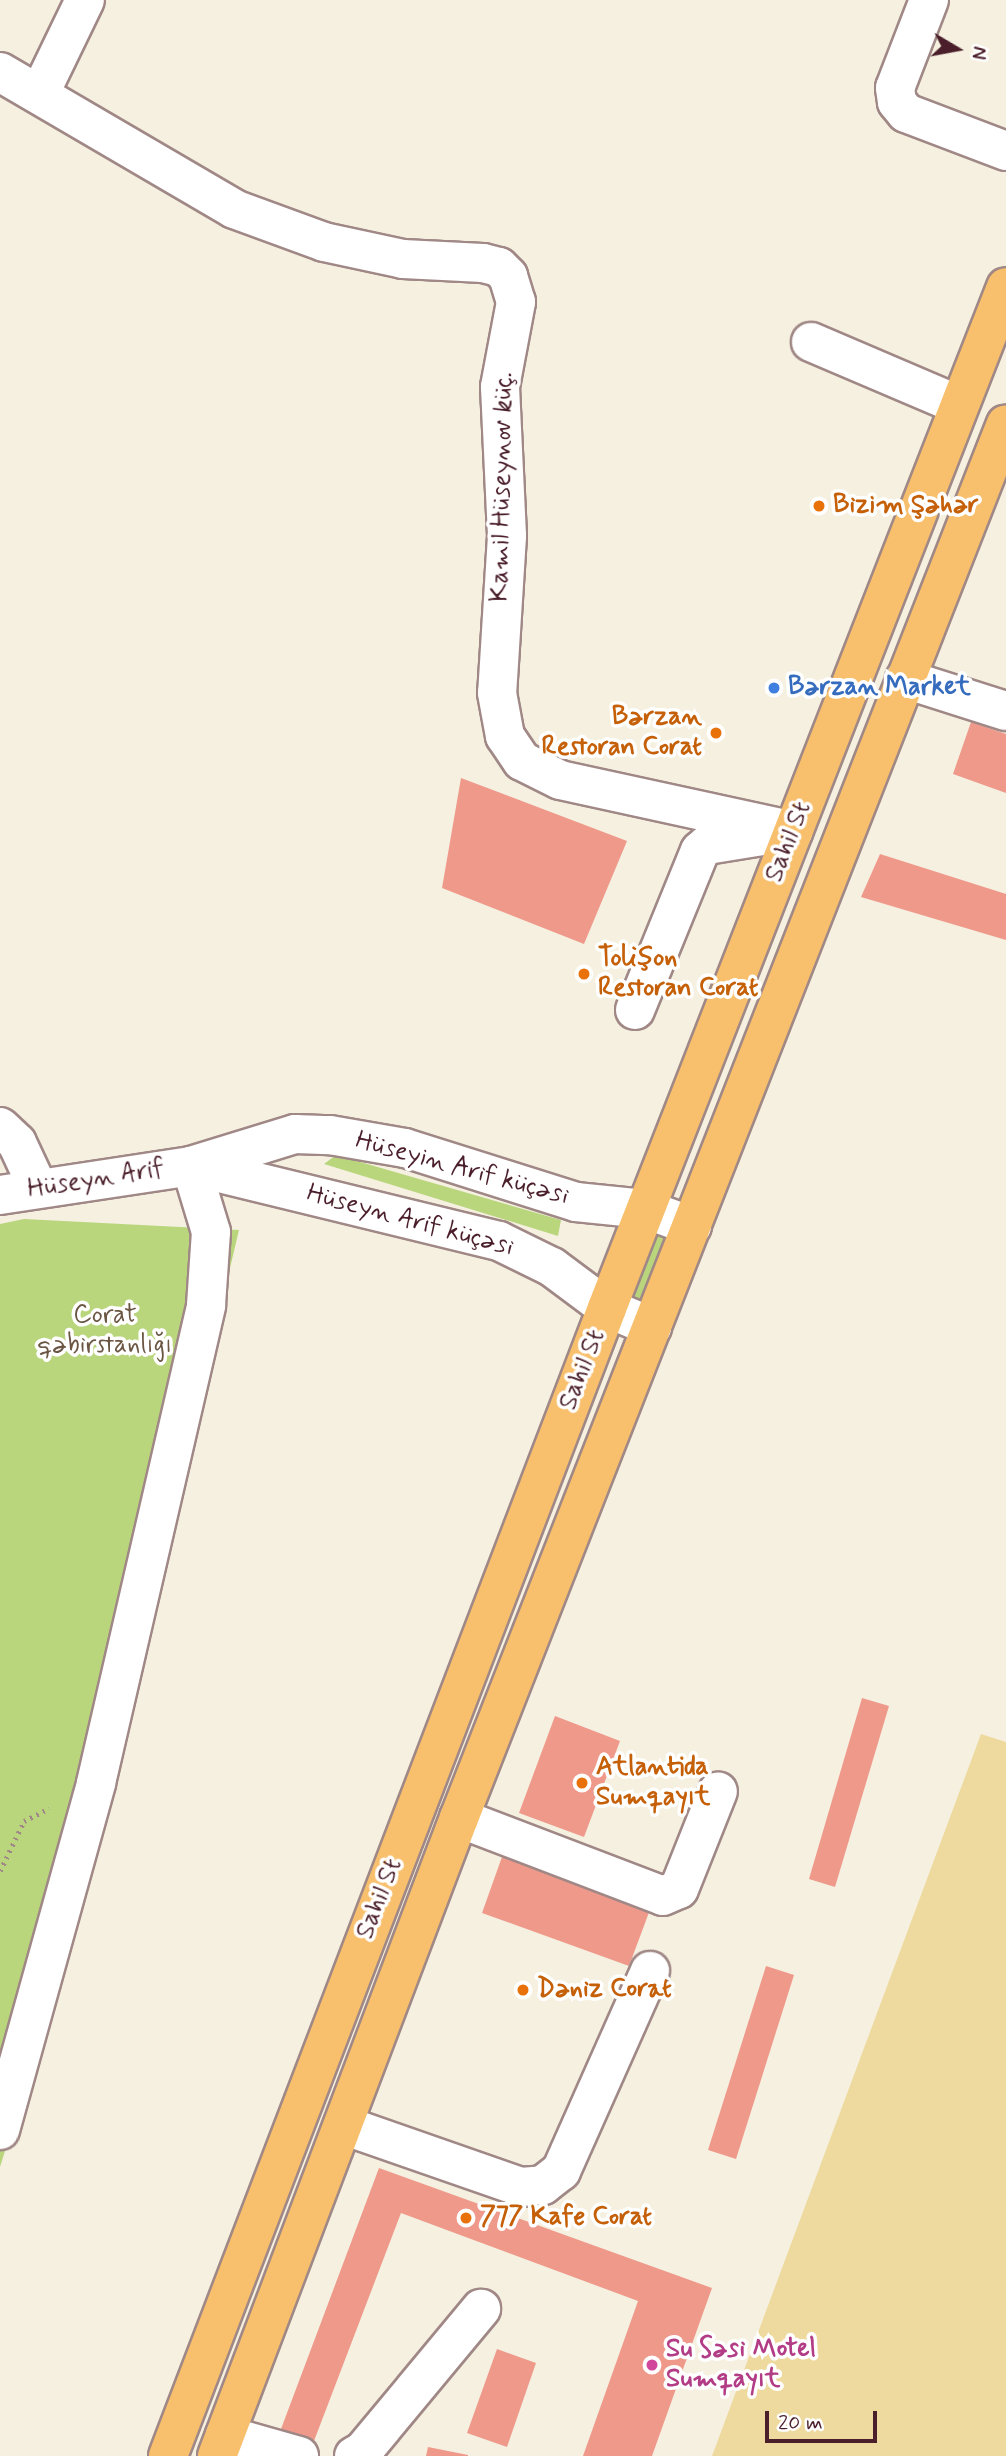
<!DOCTYPE html>
<meta charset="utf-8">
<style>
body{margin:0}
#map{position:relative;width:1006px;height:2456px;overflow:hidden;background:#f5f0e0;font-family:Mynerve,sans-serif}
div>[style]{position:absolute}
.green>*{inset:0;background:#b9d67d}
.sand>*{inset:0;background:#eeda9e}
.building>*{inset:0;background:#ef998b}
.path>*{height:4.5px;margin-top:-2.25px;transform-origin:0;background:repeating-linear-gradient(90deg,#a08886 0 2px,transparent 0 7px)}
.roads{filter:drop-shadow(2px 0 #a08886) drop-shadow(-2px 0 #a08886) drop-shadow(0 2px #a08886) drop-shadow(0 -2px #a08886)}
.minor>*{height:38px;margin:-19px;padding:0 19px;transform-origin:19px;border-radius:19px;background:#fff}
.major>*{height:38px;margin:-19px;padding:0 19px;transform-origin:19px;border-radius:19px;background:#f8bf6c}
.dots>*{width:19px;height:19px;translate:-50% -50%;box-sizing:border-box;border:4px solid #fff;border-radius:50%}
span{translate:-50% -50%;white-space:nowrap;text-align:center;line-height:1.15;-webkit-text-stroke:7px #fff;paint-order:stroke}
.street-label{font-size:26px;color:#4a1f2b}
.food-label{font-size:26px;color:#c56008;font-weight:700}
.left{translate:0 -50%;text-align:left}
.right{translate:-100% -50%;text-align:right}
.shop-label{font-size:26px;color:#366cbe;font-weight:700}
.park-label{font-size:26px;color:#6b5644}
.hotel-label{font-size:26px;color:#b23c85;font-weight:700}
.north{position:absolute;left:922px;top:14px;width:70px;height:70px;-webkit-text-stroke:5px #fff;paint-order:stroke;rotate:100deg;font-size:19px;font-weight:700;line-height:28px;text-align:center;color:#4a1f2b}
.north::after{content:'';display:block;margin:auto;width:24px;height:32px;background:#4a1f2b;clip-path:polygon(50% 0,100% 100%,50% 72%,0 100%)}
.scale{position:absolute;left:765px;top:2411px;width:112px;height:32px;box-sizing:border-box;border:4px solid #4a1f2b;border-top:0;padding-left:9px;font-size:21px;line-height:24px;white-space:nowrap;color:#4a1f2b;-webkit-text-stroke:5px #fff;paint-order:stroke}
</style>
<div id="map">
<div class="green">
<div style="clip-path:polygon(336px 1155px,561px 1220px,558px 1236px,324px 1164px)"></div>
<div style="clip-path:polygon(24px 1219px,239px 1230px,73px 1933px,0 2167px,0 1224px)"></div>
<div style="clip-path:polygon(656px 1226px,670px 1231px,638px 1309px,624px 1304px)"></div>
</div>
<div class="sand">
<div style="clip-path:polygon(981px 1734px,1006px 1742px,1006px 2456px,712px 2456px)"></div>
</div>
<div class="building">
<div style="clip-path:polygon(971px 722px,1006px 734px,1006px 793px,953px 774px)"></div>
<div style="clip-path:polygon(461px 778px,627px 841px,584px 944px,442px 888px)"></div>
<div style="clip-path:polygon(880px 854px,1006px 894px,1006px 940px,861px 897px)"></div>
<div style="clip-path:polygon(862px 1698px,889px 1706px,835px 1887px,809px 1879px)"></div>
<div style="clip-path:polygon(555px 1716px,620px 1741px,584px 1837px,519px 1813px)"></div>
<div style="clip-path:polygon(503px 1854px,651px 1907px,629px 1966px,482px 1913px)"></div>
<div style="clip-path:polygon(766px 1966px,794px 1975px,736px 2159px,708px 2150px)"></div>
<div style="clip-path:polygon(379px 2168px,712px 2288px,652px 2456px,583px 2456px,638px 2301px,401px 2213px,314px 2441px,281px 2429px)"></div>
<div style="clip-path:polygon(497px 2349px,536px 2363px,507px 2447px,467px 2433px)"></div>
<div style="clip-path:polygon(428px 2447px,468px 2455px,468px 2456px,426px 2456px)"></div>
</div>
<div class="path">
<div style="left:0;top:1871px;width:55px;rotate:-64.4deg"></div>
<div style="left:24px;top:1821px;width:28px;rotate:-27deg"></div>
</div>
<div class="roads">
<div class="minor">
<div style="left:929px;top:0;width:94px;rotate:111.1deg"></div>
<div style="left:895px;top:88px;width:14px;rotate:82deg"></div>
<div style="left:897px;top:102px;width:14px;rotate:51deg"></div>
<div style="left:906px;top:113px;width:107px;rotate:20.8deg"></div>
<div style="left:0;top:72px;width:271px;rotate:30.3deg"></div>
<div style="left:234px;top:209px;width:96px;rotate:20.1deg"></div>
<div style="left:324px;top:242px;width:81px;rotate:12.1deg"></div>
<div style="left:403px;top:259px;width:80px;rotate:2.9deg"></div>
<div style="left:483px;top:263px;width:16px;rotate:14deg"></div>
<div style="left:499px;top:267px;width:13px;rotate:45deg"></div>
<div style="left:508px;top:276px;width:27px;rotate:73deg"></div>
<div style="left:516px;top:302px;width:86px;rotate:100.7deg"></div>
<div style="left:500px;top:387px;width:149px;rotate:87.3deg"></div>
<div style="left:507px;top:536px;width:157px;rotate:93.6deg"></div>
<div style="left:497px;top:693px;width:44px;rotate:79.5deg"></div>
<div style="left:505px;top:736px;width:30px;rotate:56deg"></div>
<div style="left:522px;top:761px;width:42px;rotate:26.6deg"></div>
<div style="left:560px;top:780px;width:239px;rotate:12.3deg"></div>
<div style="left:40px;top:93px;width:103px;rotate:-64.2deg"></div>
<div style="left:811px;top:342px;width:161px;rotate:23.1deg"></div>
<div style="left:905px;top:679px;width:106px;rotate:17.6deg"></div>
<div style="left:635px;top:1010px;width:172px;rotate:-67.8deg"></div>
<div style="left:700px;top:851px;width:9px;rotate:-41deg"></div>
<div style="left:707px;top:845px;width:75px;rotate:-9.2deg"></div>
<div style="left:0;top:1127px;width:23px;rotate:43deg"></div>
<div style="left:17px;top:1143px;width:50px;rotate:65deg"></div>
<div style="left:191px;top:1166px;width:317px;rotate:13.7deg"></div>
<div style="left:499px;top:1241px;width:59px;rotate:26.1deg"></div>
<div style="left:552px;top:1267px;width:69px;rotate:36.7deg"></div>
<div style="left:607px;top:1308px;width:49px;rotate:22.9deg"></div>
<div style="left:0;top:1195px;width:193px;rotate:-8.6deg"></div>
<div style="left:191px;top:1166px;width:109px;rotate:-17.1deg"></div>
<div style="left:295px;top:1134px;width:35px;rotate:2deg"></div>
<div style="left:330px;top:1135px;width:76px;rotate:9.8deg"></div>
<div style="left:405px;top:1148px;width:179px;rotate:17.5deg"></div>
<div style="left:576px;top:1202px;width:69px;rotate:5.8deg"></div>
<div style="left:645px;top:1209px;width:50px;rotate:19.9deg"></div>
<div style="left:459px;top:1818px;width:218px;rotate:20.9deg"></div>
<div style="left:663px;top:1896px;width:17px;rotate:-24deg"></div>
<div style="left:679px;top:1889px;width:105px;rotate:-68.3deg"></div>
<div style="left:343px;top:2125px;width:188px;rotate:19.2deg"></div>
<div style="left:521px;top:2187px;width:22px;rotate:-5deg"></div>
<div style="left:543px;top:2185px;width:23px;rotate:-38deg"></div>
<div style="left:561px;top:2171px;width:219px;rotate:-66deg"></div>
<div style="left:0;top:2130px;width:360px;rotate:-74.5deg"></div>
<div style="left:96px;top:1783px;width:490px;rotate:-77deg"></div>
<div style="left:206px;top:1305px;width:73px;rotate:-86.1deg"></div>
<div style="left:211px;top:1232px;width:69px;rotate:-106.9deg"></div>
<div style="left:225px;top:2435px;width:77px;rotate:15.8deg"></div>
<div style="left:354px;top:2456px;width:10px;rotate:-29deg"></div>
<div style="left:363px;top:2451px;width:185px;rotate:-50.3deg"></div>
</div>
<div class="major">
<div style="left:168px;top:2456px;width:1229px;rotate:-69.07deg"></div>
<div style="left:607px;top:1308px;width:1096px;rotate:-68.65deg"></div>
<div style="left:217px;top:2456px;width:682px;rotate:-69.23deg"></div>
<div style="left:459px;top:1818px;width:1497px;rotate:-68.58deg"></div>
</div>
</div>
<div class="dots">
<div style="left:819px;top:506px;background:#e8710a"></div>
<div style="left:774px;top:688px;background:#3f7fe0"></div>
<div style="left:716px;top:733px;background:#e8710a"></div>
<div style="left:584px;top:974px;background:#e8710a"></div>
<div style="left:582px;top:1783px;background:#e8710a"></div>
<div style="left:523px;top:1990px;background:#e8710a"></div>
<div style="left:466px;top:2218px;background:#e8710a"></div>
<div style="left:652px;top:2365px;background:#d1479c"></div>
</div>
<div class="street-label">
<span style="left:503px;top:487px;rotate:-89deg">Kamil Hüseynov küç.</span>
<span style="left:789px;top:842px;rotate:-69deg">Sahil St</span>
<span style="left:462px;top:1169px;rotate:15deg">Hüseyin Arif küçəsi</span>
<span style="left:96px;top:1180px;rotate:-9deg">Hüseyn Arif</span>
<span style="left:410px;top:1221px;rotate:15deg">Hüseyn Arif küçəsi</span>
<span style="left:583px;top:1370px;rotate:-69deg">Sahil St</span>
<span style="left:380px;top:1899px;rotate:-69deg">Sahil St</span>
</div>
<div class="food-label">
<span class="left" style="left:833px;top:506px">Bizim Şəhər</span>
<span class="right" style="left:702px;top:733px">Bərzan<br>Restoran Corat</span>
<span class="left" style="left:598px;top:974px">Tolişon<br>Restoran Corat</span>
<span class="left" style="left:596px;top:1783px">Atlantida<br>Sumqayıt</span>
<span class="left" style="left:537px;top:1990px">Dəniz Corat</span>
<span class="left" style="left:480px;top:2218px">777 Kafe Corat</span>
</div>
<div class="shop-label">
<span class="left" style="left:788px;top:688px">Bərzan Market</span>
</div>
<div class="park-label">
<span style="left:105px;top:1331px">Corat<br>qəbirstanlığı</span>
</div>
<div class="hotel-label">
<span class="left" style="left:666px;top:2365px">Su Səsi Motel<br>Sumqayıt</span>
</div>
<div class="north">N</div>
<div class="scale">20 m</div>
</div>
